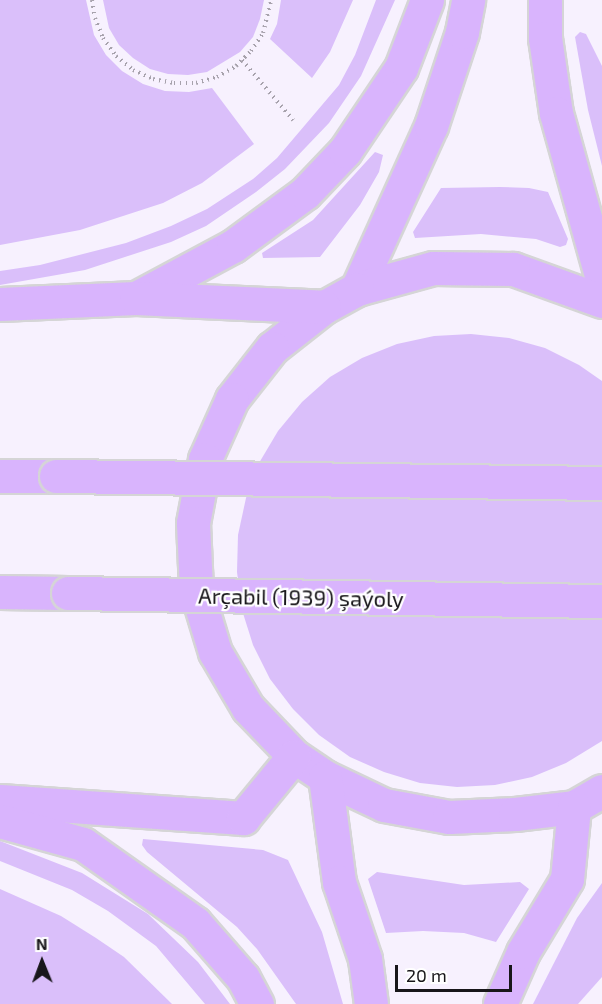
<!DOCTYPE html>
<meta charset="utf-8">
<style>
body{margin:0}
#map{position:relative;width:602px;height:1004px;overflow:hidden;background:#f7f1fe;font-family:"Exo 2",sans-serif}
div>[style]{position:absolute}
.green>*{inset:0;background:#dabffa}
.path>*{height:4px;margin-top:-2px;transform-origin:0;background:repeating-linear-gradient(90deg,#a7a2ac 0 1.5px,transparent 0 6px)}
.roads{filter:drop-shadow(2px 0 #d5d5d6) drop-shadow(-2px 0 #d5d5d6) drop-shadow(0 2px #d5d5d6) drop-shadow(0 -2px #d5d5d6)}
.primary>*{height:33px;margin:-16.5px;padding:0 16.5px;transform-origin:16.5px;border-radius:16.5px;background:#d9b4fd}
.bridges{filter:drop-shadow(2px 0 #d5d5d6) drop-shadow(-2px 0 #d5d5d6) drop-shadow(0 2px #d5d5d6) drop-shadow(0 -2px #d5d5d6)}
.primary-bridge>*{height:33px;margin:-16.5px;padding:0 16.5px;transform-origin:16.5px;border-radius:16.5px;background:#d9b4fd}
span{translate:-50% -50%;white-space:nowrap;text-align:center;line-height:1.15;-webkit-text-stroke:4.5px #fff;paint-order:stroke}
.street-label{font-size:22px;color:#18161a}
.north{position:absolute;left:12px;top:932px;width:60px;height:60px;-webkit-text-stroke:4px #fff;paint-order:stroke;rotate:359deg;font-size:16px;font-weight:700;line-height:24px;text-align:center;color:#18161a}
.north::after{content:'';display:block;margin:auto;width:21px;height:27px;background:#18161a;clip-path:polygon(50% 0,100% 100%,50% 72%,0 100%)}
.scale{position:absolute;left:395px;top:965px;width:117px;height:27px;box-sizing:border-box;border:3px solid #18161a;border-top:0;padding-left:8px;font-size:18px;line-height:21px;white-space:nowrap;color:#18161a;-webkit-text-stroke:4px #fff;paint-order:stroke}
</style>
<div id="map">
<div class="green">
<div style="clip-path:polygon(0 0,86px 0,94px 35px,106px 55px,122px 71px,143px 84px,165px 91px,189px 92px,212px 88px,254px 144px,202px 183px,163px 203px,80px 230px,0 245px)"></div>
<div style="clip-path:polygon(103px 0,264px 0,260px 19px,253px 37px,240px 52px,207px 72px,188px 75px,168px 74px,150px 69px,133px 58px,119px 45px,109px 28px)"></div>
<div style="clip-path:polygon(281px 0,353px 0,330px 52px,312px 78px,270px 39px,277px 24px)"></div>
<div style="clip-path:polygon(376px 0,395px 0,361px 76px,329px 123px,285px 169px,256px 192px,206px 226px,171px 242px,85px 270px,0 285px,0 271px,40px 265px,126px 243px,171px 226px,207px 209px,253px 179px,277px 158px,339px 85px,355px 55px)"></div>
<div style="clip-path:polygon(580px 32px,586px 34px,602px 66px,602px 166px,588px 110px,575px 37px)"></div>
<div style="clip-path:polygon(375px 152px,383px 155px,379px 172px,360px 205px,320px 257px,263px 258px,262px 253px,313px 220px)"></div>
<div style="clip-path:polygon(500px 187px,529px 188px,548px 192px,568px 239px,566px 245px,560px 247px,536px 239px,481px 234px,415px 238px,413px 232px,441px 188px)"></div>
<div style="clip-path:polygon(471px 334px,509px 338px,545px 348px,579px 365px,602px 381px,602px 741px,566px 763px,532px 777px,495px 785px,457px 787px,420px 783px,384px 772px,350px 757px,319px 735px,293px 709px,270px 679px,253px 645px,242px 610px,237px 572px,238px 535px,246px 498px,259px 463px,278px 431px,302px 402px,330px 377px,362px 358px,397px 344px,434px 336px)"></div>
<div style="clip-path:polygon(143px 839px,263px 850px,288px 860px,322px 932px,343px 1004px,296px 1004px,257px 949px,237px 927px,147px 852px,142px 845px)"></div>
<div style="clip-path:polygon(0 841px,82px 873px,148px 914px,198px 962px,230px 1004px,205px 1004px,156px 946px,108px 911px,72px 890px,0 861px)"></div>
<div style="clip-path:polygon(377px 872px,464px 885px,520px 882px,529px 889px,496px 942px,464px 933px,423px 931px,386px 933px,368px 879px)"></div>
<div style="clip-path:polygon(602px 883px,602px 977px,578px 1004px,533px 1004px,577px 918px)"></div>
<div style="clip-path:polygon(0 889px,61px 916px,96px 938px,124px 957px,172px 1004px,0 1004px)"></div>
</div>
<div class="path">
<div style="left:92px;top:0;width:18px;rotate:81deg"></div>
<div style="left:95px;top:18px;width:22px;rotate:68deg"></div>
<div style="left:103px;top:38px;width:22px;rotate:54deg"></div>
<div style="left:116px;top:56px;width:22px;rotate:39deg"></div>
<div style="left:133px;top:70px;width:22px;rotate:24deg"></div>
<div style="left:153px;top:79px;width:21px;rotate:11deg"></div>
<div style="left:174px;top:83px;width:22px"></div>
<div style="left:196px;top:83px;width:22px;rotate:-16deg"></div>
<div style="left:217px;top:77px;width:22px;rotate:-30deg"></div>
<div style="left:236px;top:66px;width:21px;rotate:-45deg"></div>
<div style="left:251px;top:51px;width:22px;rotate:-56deg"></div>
<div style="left:263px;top:33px;width:34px;rotate:-76deg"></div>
<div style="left:242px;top:60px;width:79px;rotate:49.6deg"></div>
</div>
<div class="roads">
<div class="primary">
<div style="left:545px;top:0;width:38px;rotate:90deg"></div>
<div style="left:545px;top:38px;width:76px;rotate:81.7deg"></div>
<div style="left:556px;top:113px;width:172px;rotate:74.5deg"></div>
<div style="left:357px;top:289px;width:179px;rotate:-65.6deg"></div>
<div style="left:431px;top:126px;width:99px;rotate:-71.7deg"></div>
<div style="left:462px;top:32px;width:33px;rotate:-79deg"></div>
<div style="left:136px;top:298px;width:110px;rotate:-28.2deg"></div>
<div style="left:233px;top:246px;width:89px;rotate:-36.4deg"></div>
<div style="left:305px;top:193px;width:58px;rotate:-46.4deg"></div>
<div style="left:345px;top:151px;width:100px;rotate:-56deg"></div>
<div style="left:401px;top:68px;width:73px;rotate:-69.1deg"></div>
<div style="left:602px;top:301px;width:95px;rotate:-160.2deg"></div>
<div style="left:513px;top:269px;width:80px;rotate:-179.3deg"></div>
<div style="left:433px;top:268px;width:79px;rotate:164.6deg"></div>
<div style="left:357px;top:289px;width:38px;rotate:151deg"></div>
<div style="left:324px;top:307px;width:66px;rotate:141.7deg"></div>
<div style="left:272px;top:348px;width:65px;rotate:128.1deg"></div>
<div style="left:232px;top:399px;width:66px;rotate:114.2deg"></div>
<div style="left:205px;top:459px;width:65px;rotate:100.6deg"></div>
<div style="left:193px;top:523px;width:66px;rotate:87.4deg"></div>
<div style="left:196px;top:589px;width:66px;rotate:73.2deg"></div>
<div style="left:215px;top:652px;width:65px;rotate:59.5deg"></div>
<div style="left:248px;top:708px;width:66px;rotate:46.2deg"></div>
<div style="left:294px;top:756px;width:37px;rotate:34deg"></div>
<div style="left:325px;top:777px;width:65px;rotate:25.4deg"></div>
<div style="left:384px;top:805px;width:66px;rotate:10.5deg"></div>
<div style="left:449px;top:817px;width:66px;rotate:-2.6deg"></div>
<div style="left:515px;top:814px;width:59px;rotate:-6.8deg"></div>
<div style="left:574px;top:807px;width:32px;rotate:-30deg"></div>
<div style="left:0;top:304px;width:136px;rotate:-2.5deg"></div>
<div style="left:136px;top:298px;width:188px;rotate:2.7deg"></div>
<div style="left:0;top:476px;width:56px"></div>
<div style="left:0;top:592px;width:68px;rotate:0.8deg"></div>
<div style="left:325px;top:777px;width:106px;rotate:82.4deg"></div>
<div style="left:339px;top:882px;width:81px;rotate:71.3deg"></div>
<div style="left:365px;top:959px;width:45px;rotate:82.4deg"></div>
<div style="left:0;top:801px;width:244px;rotate:4deg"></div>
<div style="left:243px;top:818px;width:80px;rotate:-50.6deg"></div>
<div style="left:0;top:821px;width:86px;rotate:15.5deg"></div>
<div style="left:83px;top:844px;width:137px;rotate:35.2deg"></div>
<div style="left:195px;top:923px;width:73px;rotate:48.9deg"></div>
<div style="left:243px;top:978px;width:30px;rotate:62deg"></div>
<div style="left:500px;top:1004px;width:57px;rotate:-66.1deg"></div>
<div style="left:523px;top:952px;width:85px;rotate:-58.9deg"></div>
<div style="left:567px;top:879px;width:72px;rotate:-84.4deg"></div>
</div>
</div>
<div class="bridges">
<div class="primary-bridge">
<div style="left:56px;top:476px;width:546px;rotate:0.73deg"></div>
<div style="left:68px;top:593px;width:534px;rotate:0.86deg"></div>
</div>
</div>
<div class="street-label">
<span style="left:301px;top:597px;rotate:1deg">Arçabil (1939) şaýoly</span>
</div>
<div class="north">N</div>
<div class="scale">20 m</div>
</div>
